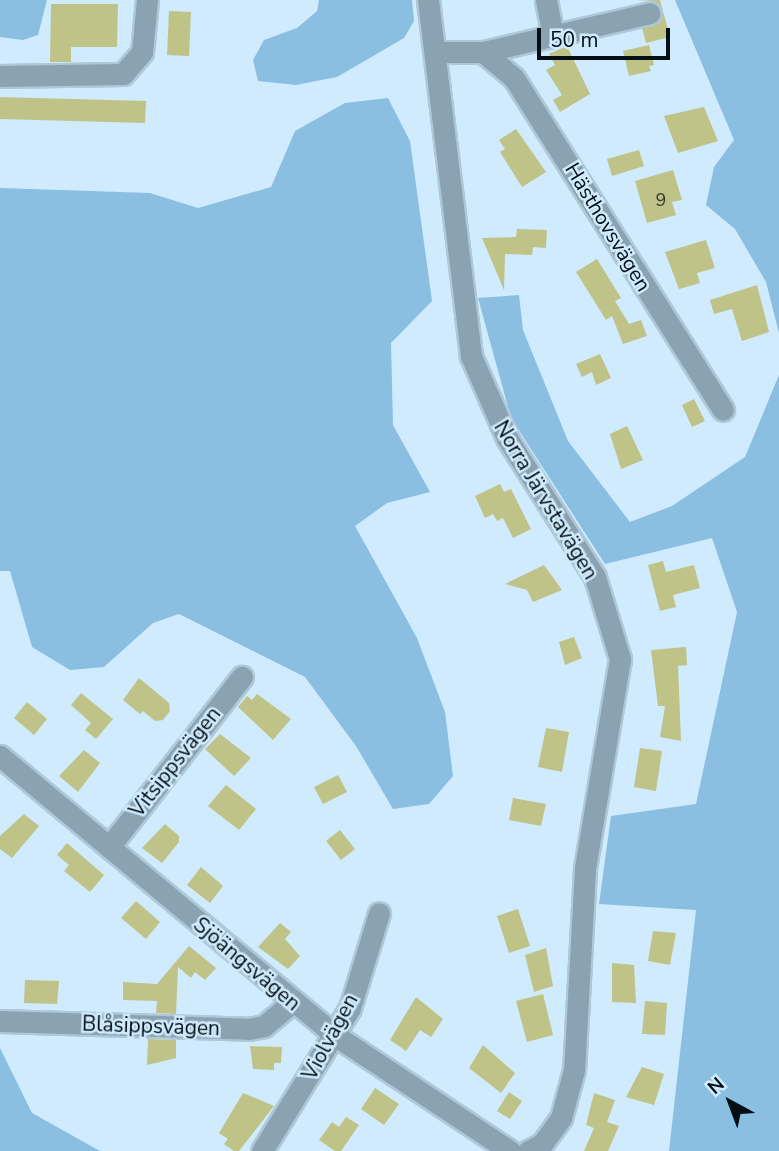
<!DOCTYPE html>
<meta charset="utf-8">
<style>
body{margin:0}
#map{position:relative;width:779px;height:1151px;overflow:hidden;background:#cfebfd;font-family:"Nunito Sans",sans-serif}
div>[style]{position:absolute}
.green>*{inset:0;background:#8abfe2}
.building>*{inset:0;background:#bfc387}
.roads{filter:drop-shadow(2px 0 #afc8d8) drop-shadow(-2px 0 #afc8d8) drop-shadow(0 2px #afc8d8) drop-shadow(0 -2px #afc8d8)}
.minor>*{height:21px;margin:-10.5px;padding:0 10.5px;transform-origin:10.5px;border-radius:10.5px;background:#8aa2b2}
span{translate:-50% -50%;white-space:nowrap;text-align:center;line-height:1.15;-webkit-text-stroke:5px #cfebfd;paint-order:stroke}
.number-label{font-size:18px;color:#333b32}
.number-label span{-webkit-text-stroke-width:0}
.street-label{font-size:21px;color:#040e15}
.north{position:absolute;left:695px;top:1067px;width:70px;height:70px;-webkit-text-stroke:5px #cfebfd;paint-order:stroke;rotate:319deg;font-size:19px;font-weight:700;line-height:28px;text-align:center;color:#040e15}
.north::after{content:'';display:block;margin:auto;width:24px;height:32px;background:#040e15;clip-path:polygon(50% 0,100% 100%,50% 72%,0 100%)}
.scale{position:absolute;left:537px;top:28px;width:133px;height:32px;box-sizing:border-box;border:4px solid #040e15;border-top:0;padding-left:9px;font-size:21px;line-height:24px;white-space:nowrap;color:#040e15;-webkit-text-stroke:5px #cfebfd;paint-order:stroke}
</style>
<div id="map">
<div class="green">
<div style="clip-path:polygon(0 0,47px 0,38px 35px,23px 40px,0 37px)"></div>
<div style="clip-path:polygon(319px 0,412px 0,414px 21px,404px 38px,337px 77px,296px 85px,258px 81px,253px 60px,264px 40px,297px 28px,317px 11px)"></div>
<div style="clip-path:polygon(675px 0,779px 0,779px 333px,766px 282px,735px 229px,706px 205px,714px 167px,734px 140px)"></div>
<div style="clip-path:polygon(388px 98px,410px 141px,432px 301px,391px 343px,393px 425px,430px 492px,387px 503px,355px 526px,417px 638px,445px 712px,453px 776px,429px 804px,393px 809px,356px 746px,305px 677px,179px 614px,153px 623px,104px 667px,70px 670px,32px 647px,10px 571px,0 571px,0 188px,150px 193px,198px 208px,271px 187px,295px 131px,345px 103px)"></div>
<div style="clip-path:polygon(519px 295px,523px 330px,568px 441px,630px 522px,672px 506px,745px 457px,779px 375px,779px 1151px,669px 1151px,696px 910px,599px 904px,611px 816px,696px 804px,737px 612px,712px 538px,605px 564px,511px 418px,478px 298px)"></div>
<div style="clip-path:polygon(0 1048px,32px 1113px,100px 1151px,0 1151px)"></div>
</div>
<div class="building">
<div style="clip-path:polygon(637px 0,660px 0,670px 37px,646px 43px,642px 28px,658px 23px,663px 11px,654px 1px)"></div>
<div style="clip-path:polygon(51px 4px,118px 4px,117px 47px,71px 47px,71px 62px,50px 62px)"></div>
<div style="clip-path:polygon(169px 11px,191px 12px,189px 56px,167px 55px)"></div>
<div style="clip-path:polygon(649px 45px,654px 65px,649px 66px,651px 71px,629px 76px,623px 51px)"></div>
<div style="clip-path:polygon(567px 46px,590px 94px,560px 112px,553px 100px,562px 95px,546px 70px,555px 65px,549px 54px)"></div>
<div style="clip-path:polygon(0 97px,146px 101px,145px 123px,0 119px)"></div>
<div style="clip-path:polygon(704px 107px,718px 141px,678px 153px,664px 116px)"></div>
<div style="clip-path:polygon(516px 129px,546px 172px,522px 187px,500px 152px,505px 149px,499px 140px)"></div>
<div style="clip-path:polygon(639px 150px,644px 166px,612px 176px,607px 159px)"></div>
<div style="clip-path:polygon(673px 170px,682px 200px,672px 202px,676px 215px,647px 223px,635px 181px)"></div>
<div style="clip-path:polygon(517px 229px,547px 230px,546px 248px,533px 247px,532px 255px,505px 254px,504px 290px,482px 238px,516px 237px)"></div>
<div style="clip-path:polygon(706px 240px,715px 268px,697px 273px,700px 283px,679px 289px,665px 252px)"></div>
<div style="clip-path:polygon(597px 259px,621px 298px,615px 301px,629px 324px,641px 320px,647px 336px,623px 344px,612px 316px,606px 320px,576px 272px)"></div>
<div style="clip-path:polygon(757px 285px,769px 332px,742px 341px,732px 309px,714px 314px,710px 300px)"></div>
<div style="clip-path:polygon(600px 354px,611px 378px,596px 385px,592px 372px,582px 377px,576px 364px)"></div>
<div style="clip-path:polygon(694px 399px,705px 421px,692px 427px,682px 405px)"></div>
<div style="clip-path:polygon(627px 426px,643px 460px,621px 469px,610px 434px)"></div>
<div style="clip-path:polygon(500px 484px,504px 492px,511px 489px,531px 529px,513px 538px,503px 518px,497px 521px,493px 514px,485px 518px,475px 496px)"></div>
<div style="clip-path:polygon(663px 561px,666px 572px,694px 565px,700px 588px,673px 595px,676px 607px,660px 611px,648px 565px)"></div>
<div style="clip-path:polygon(544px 565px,562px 590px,533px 602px,527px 590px,505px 584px)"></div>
<div style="clip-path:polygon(574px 637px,582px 658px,565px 665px,559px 642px)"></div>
<div style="clip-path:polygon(686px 647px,687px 665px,678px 666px,681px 741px,660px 737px,665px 706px,658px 706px,651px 650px)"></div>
<div style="clip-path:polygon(139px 678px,169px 703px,170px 711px,163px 720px,155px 721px,143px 711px,140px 714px,123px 700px)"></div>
<div style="clip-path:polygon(81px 693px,113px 719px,96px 739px,85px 730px,91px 723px,71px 705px)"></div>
<div style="clip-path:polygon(257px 694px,291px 719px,273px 740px,238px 707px,247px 696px,252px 700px)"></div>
<div style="clip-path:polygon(27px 702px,47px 719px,34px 735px,14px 718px)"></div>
<div style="clip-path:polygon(546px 728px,569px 732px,562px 772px,538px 767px)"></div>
<div style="clip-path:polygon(220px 734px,251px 758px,234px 776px,205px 749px)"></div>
<div style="clip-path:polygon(640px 748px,662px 751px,656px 791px,634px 787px)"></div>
<div style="clip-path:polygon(84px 750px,100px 763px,78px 792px,59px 776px)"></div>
<div style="clip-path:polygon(338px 775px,347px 792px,323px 804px,314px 787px)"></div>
<div style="clip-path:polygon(226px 785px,256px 809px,239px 830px,208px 806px)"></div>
<div style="clip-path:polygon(513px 798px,546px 804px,541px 826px,509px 820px)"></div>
<div style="clip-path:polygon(24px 814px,39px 826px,12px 858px,0 849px,0 836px)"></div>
<div style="clip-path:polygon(165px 824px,179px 836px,179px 842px,162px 863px,142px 848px)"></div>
<div style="clip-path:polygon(340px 830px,355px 849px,341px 860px,326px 841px)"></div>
<div style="clip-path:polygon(67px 843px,104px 875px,90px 892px,64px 871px,69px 865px,57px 855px)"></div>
<div style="clip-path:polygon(201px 867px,223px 886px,210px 903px,187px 885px)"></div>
<div style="clip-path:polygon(136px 901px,160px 922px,146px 939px,121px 918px)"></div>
<div style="clip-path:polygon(518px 909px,530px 946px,509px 953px,497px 916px)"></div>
<div style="clip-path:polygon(280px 923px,291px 932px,285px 939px,300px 956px,288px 969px,258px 947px)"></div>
<div style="clip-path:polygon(653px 931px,676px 933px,670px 965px,648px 961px)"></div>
<div style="clip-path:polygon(189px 946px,216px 968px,205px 980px,195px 972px,191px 978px,178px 967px,176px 1014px,156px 1013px,157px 1001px,123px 1000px,123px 982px,157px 984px)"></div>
<div style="clip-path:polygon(546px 948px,553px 986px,534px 992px,525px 955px)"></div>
<div style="clip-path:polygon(612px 963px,634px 965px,636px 1003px,612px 1002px)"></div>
<div style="clip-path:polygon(25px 980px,59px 981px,57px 1004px,24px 1003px)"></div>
<div style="clip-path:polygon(543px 994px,553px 1035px,527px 1042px,516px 1001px)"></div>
<div style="clip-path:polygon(416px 997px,443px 1019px,431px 1037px,420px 1030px,406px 1051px,390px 1040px)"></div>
<div style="clip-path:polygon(645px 1001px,667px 1003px,665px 1035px,642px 1034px)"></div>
<div style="clip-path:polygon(148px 1039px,176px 1040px,176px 1058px,147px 1065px)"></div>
<div style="clip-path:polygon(483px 1045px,515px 1073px,501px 1093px,469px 1068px)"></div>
<div style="clip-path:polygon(250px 1046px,282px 1047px,281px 1063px,274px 1063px,274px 1070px,253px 1069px)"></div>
<div style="clip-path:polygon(642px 1067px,664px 1074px,654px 1105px,626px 1097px)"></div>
<div style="clip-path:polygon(375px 1088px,399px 1104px,384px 1125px,361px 1109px)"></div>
<div style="clip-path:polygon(509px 1092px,522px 1101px,510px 1119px,497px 1111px)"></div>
<div style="clip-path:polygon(243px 1093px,274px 1106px,239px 1151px,234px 1151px,224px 1144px,228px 1139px,219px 1133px)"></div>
<div style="clip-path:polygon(594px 1093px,615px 1100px,607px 1122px,619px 1126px,608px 1151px,584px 1151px,594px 1128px,586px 1125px)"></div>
<div style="clip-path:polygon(346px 1117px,359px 1125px,341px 1151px,335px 1151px,319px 1140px,332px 1122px,339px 1127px)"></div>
</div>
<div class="roads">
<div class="minor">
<div style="left:428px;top:0;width:359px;rotate:83.1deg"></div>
<div style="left:471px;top:356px;width:90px;rotate:66.3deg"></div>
<div style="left:507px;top:438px;width:165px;rotate:57.7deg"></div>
<div style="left:595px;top:577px;width:86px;rotate:73deg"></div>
<div style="left:620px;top:659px;width:213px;rotate:99.5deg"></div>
<div style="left:585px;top:869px;width:201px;rotate:93.1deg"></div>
<div style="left:574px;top:1070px;width:50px;rotate:105.2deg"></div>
<div style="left:561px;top:1118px;width:32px;rotate:126deg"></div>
<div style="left:542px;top:1144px;width:16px;rotate:153deg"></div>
<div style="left:546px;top:0;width:37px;rotate:79deg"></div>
<div style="left:435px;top:52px;width:48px"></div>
<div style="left:483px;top:52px;width:40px;rotate:40deg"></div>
<div style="left:514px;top:78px;width:392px;rotate:57.8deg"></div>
<div style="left:483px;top:52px;width:171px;rotate:-13.1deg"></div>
<div style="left:0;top:76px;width:123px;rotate:-0.9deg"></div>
<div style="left:123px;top:74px;width:29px;rotate:-49deg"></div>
<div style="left:142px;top:52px;width:52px;rotate:-84.5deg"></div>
<div style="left:0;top:756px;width:437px;rotate:39.8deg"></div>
<div style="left:336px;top:1036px;width:209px;rotate:33.5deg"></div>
<div style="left:109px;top:847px;width:216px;rotate:-52deg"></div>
<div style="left:0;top:1021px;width:249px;rotate:1.8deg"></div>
<div style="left:249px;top:1029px;width:15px;rotate:-11deg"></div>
<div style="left:264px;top:1026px;width:38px;rotate:-40deg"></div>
<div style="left:262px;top:1151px;width:168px;rotate:-58.4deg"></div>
<div style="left:350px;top:1008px;width:99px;rotate:-73deg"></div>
</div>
</div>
<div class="number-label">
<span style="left:661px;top:200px">9</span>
</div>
<div class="street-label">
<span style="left:608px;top:227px;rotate:59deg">Hästhovsvägen</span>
<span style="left:546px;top:500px;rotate:59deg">Norra Järvstavägen</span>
<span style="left:175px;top:762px;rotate:-52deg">Vitsippsvägen</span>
<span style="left:247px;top:964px;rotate:40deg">Sjöängsvägen</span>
<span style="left:151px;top:1026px;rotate:2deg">Blåsippsvägen</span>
<span style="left:330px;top:1037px;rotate:-62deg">Violvägen</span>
</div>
<div class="north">N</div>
<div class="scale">50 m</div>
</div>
